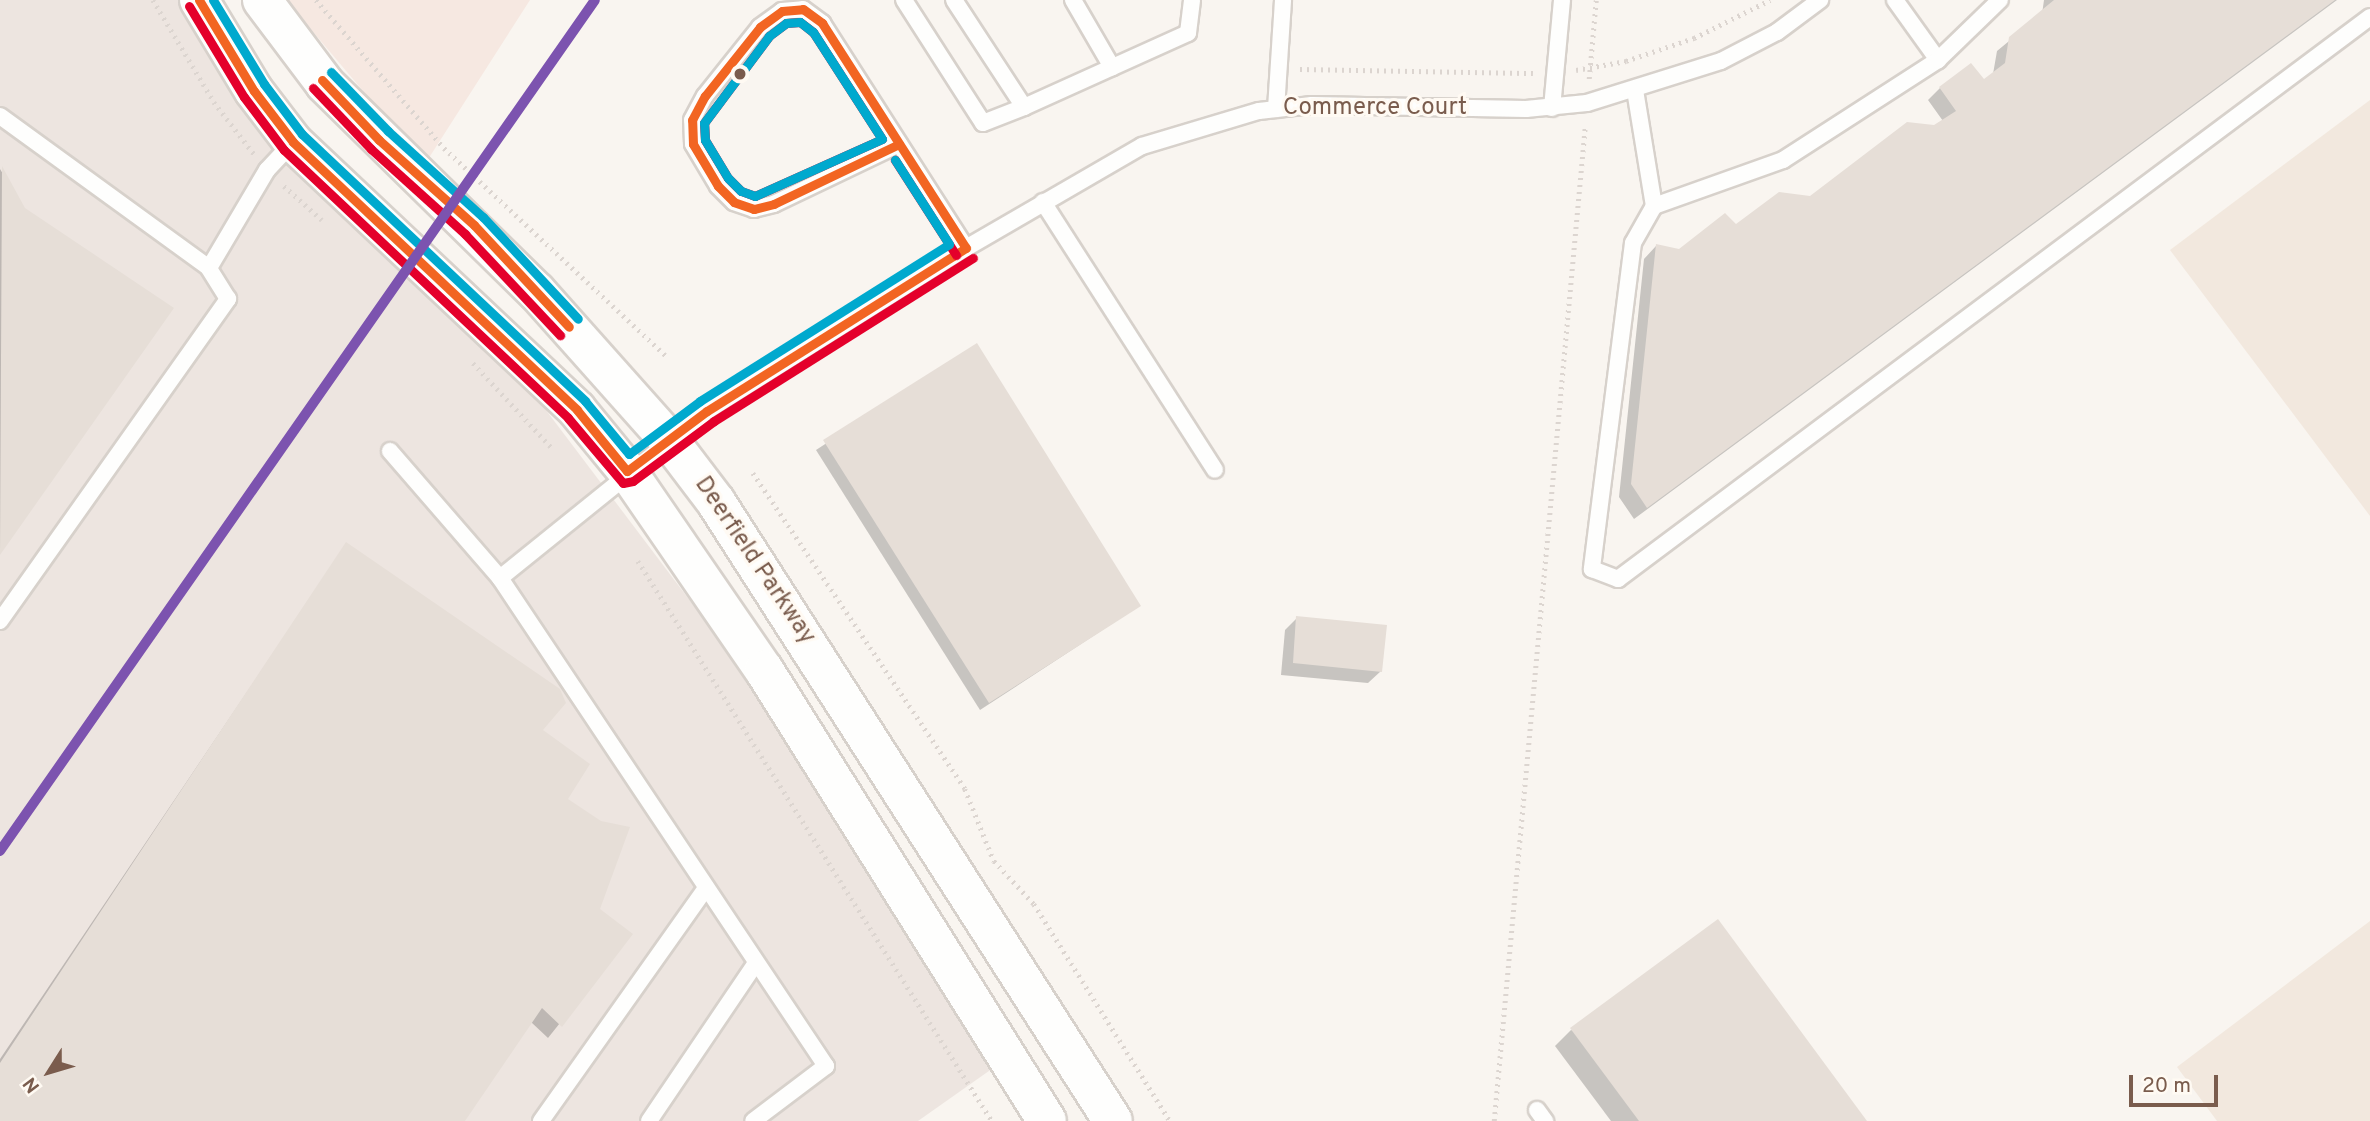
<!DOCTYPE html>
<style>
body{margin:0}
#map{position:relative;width:2370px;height:1121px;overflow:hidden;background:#f9f5f0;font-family:Overpass,sans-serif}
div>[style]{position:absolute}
.residential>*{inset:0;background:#f2e8de}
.commercial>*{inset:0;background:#f6e8e1}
.industrial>*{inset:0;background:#ede5e0}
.shadow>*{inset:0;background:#0003}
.building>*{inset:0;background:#e6ded7}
.path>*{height:4.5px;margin-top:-2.25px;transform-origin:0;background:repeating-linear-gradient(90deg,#dcd5d0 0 2px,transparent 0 7px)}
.roads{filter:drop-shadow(2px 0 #d7d1cb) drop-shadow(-2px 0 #d7d1cb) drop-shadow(0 2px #d7d1cb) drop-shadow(0 -2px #d7d1cb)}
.lane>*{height:16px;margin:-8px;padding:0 8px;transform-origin:8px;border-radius:8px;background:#fefefd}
.secondary>*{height:38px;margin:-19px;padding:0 19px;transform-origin:19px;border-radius:19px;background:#fefefd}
.bus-1>*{height:9px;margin:-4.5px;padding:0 4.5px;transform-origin:4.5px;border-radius:4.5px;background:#f26522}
.bus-2>*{height:9px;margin:-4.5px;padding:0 4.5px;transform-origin:4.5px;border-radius:4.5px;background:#e4002b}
.bus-3>*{height:9px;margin:-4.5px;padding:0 4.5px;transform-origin:4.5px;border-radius:4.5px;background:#00a9ce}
.rail-1>*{height:10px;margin:-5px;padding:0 5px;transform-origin:5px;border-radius:5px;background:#7c53af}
.dots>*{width:19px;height:19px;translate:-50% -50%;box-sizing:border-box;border:4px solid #fffaf3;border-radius:50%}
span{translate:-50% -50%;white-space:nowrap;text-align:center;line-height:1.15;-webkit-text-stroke:6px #fffaf3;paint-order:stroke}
.street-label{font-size:24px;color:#7a5c4d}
.north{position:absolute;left:14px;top:1037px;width:70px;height:70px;-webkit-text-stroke:5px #fffaf3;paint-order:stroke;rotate:233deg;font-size:19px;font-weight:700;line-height:28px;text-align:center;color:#7a5c4d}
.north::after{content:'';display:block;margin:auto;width:24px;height:32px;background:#7a5c4d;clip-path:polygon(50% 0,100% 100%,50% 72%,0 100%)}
.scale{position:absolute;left:2129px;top:1075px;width:89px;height:32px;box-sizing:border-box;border:4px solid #7a5c4d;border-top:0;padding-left:9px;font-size:21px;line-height:24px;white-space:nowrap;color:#7a5c4d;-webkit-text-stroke:5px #fffaf3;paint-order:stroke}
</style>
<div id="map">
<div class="residential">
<div style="clip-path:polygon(2370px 100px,2370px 516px,2170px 250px)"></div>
<div style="clip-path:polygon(2370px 921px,2370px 1121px,2217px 1121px,2177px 1067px)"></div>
</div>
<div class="commercial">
<div style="clip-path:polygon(286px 0,530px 0,425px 164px)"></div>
</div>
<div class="industrial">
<div style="clip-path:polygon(0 0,191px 0,527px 385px,762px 696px,996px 1066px,918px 1121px,0 1121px)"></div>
</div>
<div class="shadow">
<div style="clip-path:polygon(2044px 0,2337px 0,1634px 519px,1619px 497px,1644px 259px,1656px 246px,1679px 251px,1810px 198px,1935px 126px,1943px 121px,1928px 100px,1940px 88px,1984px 81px,1993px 74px,1997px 51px,2042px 14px)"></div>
<div style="clip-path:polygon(0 169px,24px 209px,172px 309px,0 552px)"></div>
<div style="clip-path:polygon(977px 345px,1139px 606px,980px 710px,816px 450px)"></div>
<div style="clip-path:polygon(346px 545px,540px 730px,597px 909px,631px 934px,548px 1038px,531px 1022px,463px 1121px,0 1121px,0 1059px)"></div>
<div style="clip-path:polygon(1297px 618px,1381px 671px,1368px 683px,1281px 675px,1285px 630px)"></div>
<div style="clip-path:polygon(1571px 1030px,1865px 1121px,1611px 1121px,1555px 1046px)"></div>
</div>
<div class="building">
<div style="clip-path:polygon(2054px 0,2335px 0,1647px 508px,1631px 484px,1656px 244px,1679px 249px,1725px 213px,1736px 224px,1779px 192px,1810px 196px,1907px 122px,1934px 125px,1956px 111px,1939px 87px,1971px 63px,1984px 79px,2005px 63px,2009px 37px)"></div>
<div style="clip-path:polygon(2px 166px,25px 208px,174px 308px,0 555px)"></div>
<div style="clip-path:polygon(977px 343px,1141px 606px,989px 703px,823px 440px)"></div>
<div style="clip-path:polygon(346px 542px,560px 689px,566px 703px,543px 730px,590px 764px,568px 799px,601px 821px,630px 827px,600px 909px,633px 934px,562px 1027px,542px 1008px,465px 1121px,0 1121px,0 1063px)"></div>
<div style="clip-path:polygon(1296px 616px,1387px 625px,1382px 672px,1293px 663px)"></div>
<div style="clip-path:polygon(1718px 919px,1867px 1121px,1639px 1121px,1570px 1028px)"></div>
</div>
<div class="path">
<div style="left:153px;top:0;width:119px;rotate:59.1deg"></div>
<div style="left:214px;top:102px;width:66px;rotate:52.4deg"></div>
<div style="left:316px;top:0;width:196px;rotate:49.1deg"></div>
<div style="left:444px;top:148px;width:306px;rotate:43.1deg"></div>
<div style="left:1300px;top:69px;width:233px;rotate:1deg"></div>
<div style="left:1576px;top:70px;width:51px;rotate:-10.2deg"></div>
<div style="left:1626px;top:61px;width:72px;rotate:-18.7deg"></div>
<div style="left:1694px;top:38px;width:85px;rotate:-26.6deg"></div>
<div style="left:1589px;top:79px;width:79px;rotate:-84.9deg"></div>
<div style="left:284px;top:186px;width:51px;rotate:41.8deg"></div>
<div style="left:473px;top:363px;width:117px;rotate:47.1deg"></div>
<div style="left:753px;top:473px;width:381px;rotate:56.1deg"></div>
<div style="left:965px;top:789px;width:78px;rotate:68.1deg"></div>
<div style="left:994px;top:861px;width:59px;rotate:47.1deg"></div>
<div style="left:1034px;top:904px;width:256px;rotate:57.9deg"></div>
<div style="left:638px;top:561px;width:663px;rotate:57.7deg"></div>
<div style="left:1494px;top:1121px;width:999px;rotate:-84.77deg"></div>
</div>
<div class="roads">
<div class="lane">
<div style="left:904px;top:0;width:146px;rotate:57.3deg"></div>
<div style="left:983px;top:123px;width:44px;rotate:-21.3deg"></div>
<div style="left:954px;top:0;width:128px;rotate:56.8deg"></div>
<div style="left:1024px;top:107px;width:180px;rotate:-24.3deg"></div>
<div style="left:1188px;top:33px;width:33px;rotate:-83deg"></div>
<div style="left:1073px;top:0;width:78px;rotate:59.8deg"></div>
<div style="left:1895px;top:0;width:74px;rotate:54.4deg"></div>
<div style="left:1635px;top:90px;width:118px;rotate:80.7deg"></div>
<div style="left:1654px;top:206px;width:137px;rotate:-19.6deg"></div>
<div style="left:1783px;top:160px;width:184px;rotate:-32.8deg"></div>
<div style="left:1938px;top:60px;width:86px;rotate:-44.1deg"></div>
<div style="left:1552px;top:108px;width:108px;rotate:-84.7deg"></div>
<div style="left:1276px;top:109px;width:109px;rotate:-86.3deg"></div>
<div style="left:0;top:116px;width:258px;rotate:36deg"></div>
<div style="left:209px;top:268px;width:114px;rotate:-59.4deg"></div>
<div style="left:267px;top:170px;width:38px;rotate:-47deg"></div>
<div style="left:899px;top:144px;width:139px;rotate:154.4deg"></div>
<div style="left:774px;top:204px;width:21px;rotate:166deg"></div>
<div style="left:754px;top:209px;width:21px;rotate:-161deg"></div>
<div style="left:734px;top:202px;width:23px;rotate:-135deg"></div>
<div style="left:718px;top:186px;width:49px;rotate:-120.8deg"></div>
<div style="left:693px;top:144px;width:24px;rotate:-92deg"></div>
<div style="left:692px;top:120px;width:27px;rotate:-62deg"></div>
<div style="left:705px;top:96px;width:88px;rotate:-51.4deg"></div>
<div style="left:760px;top:27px;width:27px;rotate:-36deg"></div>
<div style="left:782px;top:11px;width:21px;rotate:-5deg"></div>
<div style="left:803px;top:9px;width:24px;rotate:36deg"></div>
<div style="left:822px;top:23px;width:267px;rotate:57.4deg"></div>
<div style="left:1043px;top:202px;width:318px;rotate:57.3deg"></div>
<div style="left:1654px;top:206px;width:43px;rotate:119.6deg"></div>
<div style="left:1633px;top:243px;width:329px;rotate:97.2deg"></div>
<div style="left:1592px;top:569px;width:28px;rotate:21deg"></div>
<div style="left:1618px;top:579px;width:939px;rotate:-36.77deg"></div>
<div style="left:390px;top:451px;width:168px;rotate:49.1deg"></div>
<div style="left:500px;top:578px;width:587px;rotate:56.26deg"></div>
<div style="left:826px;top:1066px;width:91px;rotate:143deg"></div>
<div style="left:500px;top:578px;width:266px;rotate:-38.9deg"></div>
<div style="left:707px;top:411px;width:306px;rotate:-32.2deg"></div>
<div style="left:966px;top:248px;width:203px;rotate:-30.1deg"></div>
<div style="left:1142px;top:146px;width:122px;rotate:-16.7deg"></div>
<div style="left:1259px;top:111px;width:53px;rotate:-6.5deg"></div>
<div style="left:1312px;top:105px;width:214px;rotate:1.1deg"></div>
<div style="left:1526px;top:109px;width:61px;rotate:-5.6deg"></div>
<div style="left:1587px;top:103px;width:140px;rotate:-17.4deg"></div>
<div style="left:1721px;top:61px;width:63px;rotate:-27.4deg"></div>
<div style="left:1777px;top:32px;width:54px;rotate:-36.7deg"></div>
<div style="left:0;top:621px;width:395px;rotate:-54.7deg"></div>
<div style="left:228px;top:299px;width:36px;rotate:-122deg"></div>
<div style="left:1537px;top:1110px;width:14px;rotate:54deg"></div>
<div style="left:541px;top:1121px;width:286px;rotate:-54.7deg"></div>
<div style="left:649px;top:1121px;width:191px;rotate:-55.9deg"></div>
</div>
<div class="secondary">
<div style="left:199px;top:0;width:106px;rotate:58.9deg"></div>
<div style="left:254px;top:91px;width:64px;rotate:52.6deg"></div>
<div style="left:293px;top:142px;width:390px;rotate:43.3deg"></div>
<div style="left:577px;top:410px;width:79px;rotate:50.7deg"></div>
<div style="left:627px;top:471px;width:242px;rotate:55.5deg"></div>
<div style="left:764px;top:670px;width:532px;rotate:57.89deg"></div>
<div style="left:262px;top:0;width:105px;rotate:53.1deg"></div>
<div style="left:325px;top:84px;width:297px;rotate:44.5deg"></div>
<div style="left:537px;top:292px;width:198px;rotate:48.3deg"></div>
<div style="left:669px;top:440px;width:78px;rotate:52.8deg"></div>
<div style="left:716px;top:502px;width:735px;rotate:57.33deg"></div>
</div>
</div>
<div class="bus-1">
<div style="left:199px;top:0;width:106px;rotate:58.9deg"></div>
<div style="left:254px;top:91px;width:64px;rotate:52.6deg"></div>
<div style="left:293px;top:142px;width:390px;rotate:43.3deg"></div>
<div style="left:577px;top:410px;width:79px;rotate:50.7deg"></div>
<div style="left:627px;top:471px;width:100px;rotate:-36.9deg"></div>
<div style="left:707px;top:411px;width:306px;rotate:-32.2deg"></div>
<div style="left:322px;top:80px;width:83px;rotate:46.5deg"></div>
<div style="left:379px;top:140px;width:127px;rotate:41.8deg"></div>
<div style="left:474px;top:225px;width:139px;rotate:47deg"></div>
<div style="left:899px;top:144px;width:139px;rotate:154.4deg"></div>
<div style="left:774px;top:204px;width:21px;rotate:166deg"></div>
<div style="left:754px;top:209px;width:21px;rotate:-161deg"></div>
<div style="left:734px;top:202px;width:23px;rotate:-135deg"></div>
<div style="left:718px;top:186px;width:49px;rotate:-120.8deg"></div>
<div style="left:693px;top:144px;width:24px;rotate:-92deg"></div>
<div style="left:692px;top:120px;width:27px;rotate:-62deg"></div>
<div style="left:705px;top:96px;width:88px;rotate:-51.4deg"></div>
<div style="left:760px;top:27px;width:27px;rotate:-36deg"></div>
<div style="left:782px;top:11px;width:21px;rotate:-5deg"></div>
<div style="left:803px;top:9px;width:24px;rotate:36deg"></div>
<div style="left:822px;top:23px;width:267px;rotate:57.4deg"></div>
</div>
<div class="bus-2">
<div style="left:189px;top:6px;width:106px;rotate:58.9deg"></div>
<div style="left:244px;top:97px;width:66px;rotate:53deg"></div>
<div style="left:284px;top:150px;width:390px;rotate:43.3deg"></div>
<div style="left:568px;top:418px;width:85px;rotate:49.8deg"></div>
<div style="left:623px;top:483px;width:10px;rotate:-11deg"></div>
<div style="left:633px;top:481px;width:101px;rotate:-36.5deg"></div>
<div style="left:714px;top:421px;width:306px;rotate:-32.2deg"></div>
<div style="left:800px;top:22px;width:16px;rotate:38deg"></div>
<div style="left:813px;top:32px;width:127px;rotate:57.2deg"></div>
<div style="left:882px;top:139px;width:139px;rotate:155.8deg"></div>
<div style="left:755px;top:196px;width:15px;rotate:-160deg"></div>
<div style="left:741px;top:191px;width:18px;rotate:-135deg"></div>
<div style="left:728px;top:178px;width:44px;rotate:-121.2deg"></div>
<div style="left:705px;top:140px;width:17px;rotate:-93deg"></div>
<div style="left:704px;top:123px;width:109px;rotate:-53.2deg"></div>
<div style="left:769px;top:36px;width:21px;rotate:-37deg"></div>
<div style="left:786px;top:23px;width:14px;rotate:-4deg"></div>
<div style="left:313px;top:88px;width:84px;rotate:46.4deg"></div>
<div style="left:371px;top:149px;width:127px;rotate:42.1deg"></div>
<div style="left:465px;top:234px;width:139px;rotate:46.8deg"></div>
<div style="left:895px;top:160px;width:113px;rotate:57.3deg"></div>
</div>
<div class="bus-3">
<div style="left:213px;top:0;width:98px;rotate:58.7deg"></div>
<div style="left:264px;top:84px;width:63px;rotate:52.8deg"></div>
<div style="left:302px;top:134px;width:389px;rotate:43.3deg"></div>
<div style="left:585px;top:401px;width:69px;rotate:50.3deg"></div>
<div style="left:629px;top:454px;width:89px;rotate:-36.7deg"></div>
<div style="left:700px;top:401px;width:294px;rotate:-32.2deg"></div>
<div style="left:949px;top:244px;width:100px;rotate:-122.7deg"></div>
<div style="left:800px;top:22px;width:16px;rotate:38deg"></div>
<div style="left:813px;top:32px;width:127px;rotate:57.2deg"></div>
<div style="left:882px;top:139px;width:139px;rotate:155.8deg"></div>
<div style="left:755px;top:196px;width:15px;rotate:-160deg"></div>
<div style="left:741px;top:191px;width:18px;rotate:-135deg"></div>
<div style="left:728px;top:178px;width:44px;rotate:-121.2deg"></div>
<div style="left:705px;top:140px;width:17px;rotate:-93deg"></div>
<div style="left:704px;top:123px;width:109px;rotate:-53.2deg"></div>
<div style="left:769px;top:36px;width:21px;rotate:-37deg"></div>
<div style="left:786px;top:23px;width:14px;rotate:-4deg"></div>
<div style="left:331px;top:72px;width:82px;rotate:46deg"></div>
<div style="left:388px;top:131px;width:128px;rotate:42.2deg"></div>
<div style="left:483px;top:217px;width:139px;rotate:47deg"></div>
</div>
<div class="rail-1">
<div style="left:0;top:851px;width:1038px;rotate:-55.04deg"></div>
</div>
<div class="dots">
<div style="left:740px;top:74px;background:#7a5c4d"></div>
</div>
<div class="street-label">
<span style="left:1375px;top:109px">Commerce Court</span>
<span style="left:754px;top:561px;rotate:56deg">Deerfield Parkway</span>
</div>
<div class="north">N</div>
<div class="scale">20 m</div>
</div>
